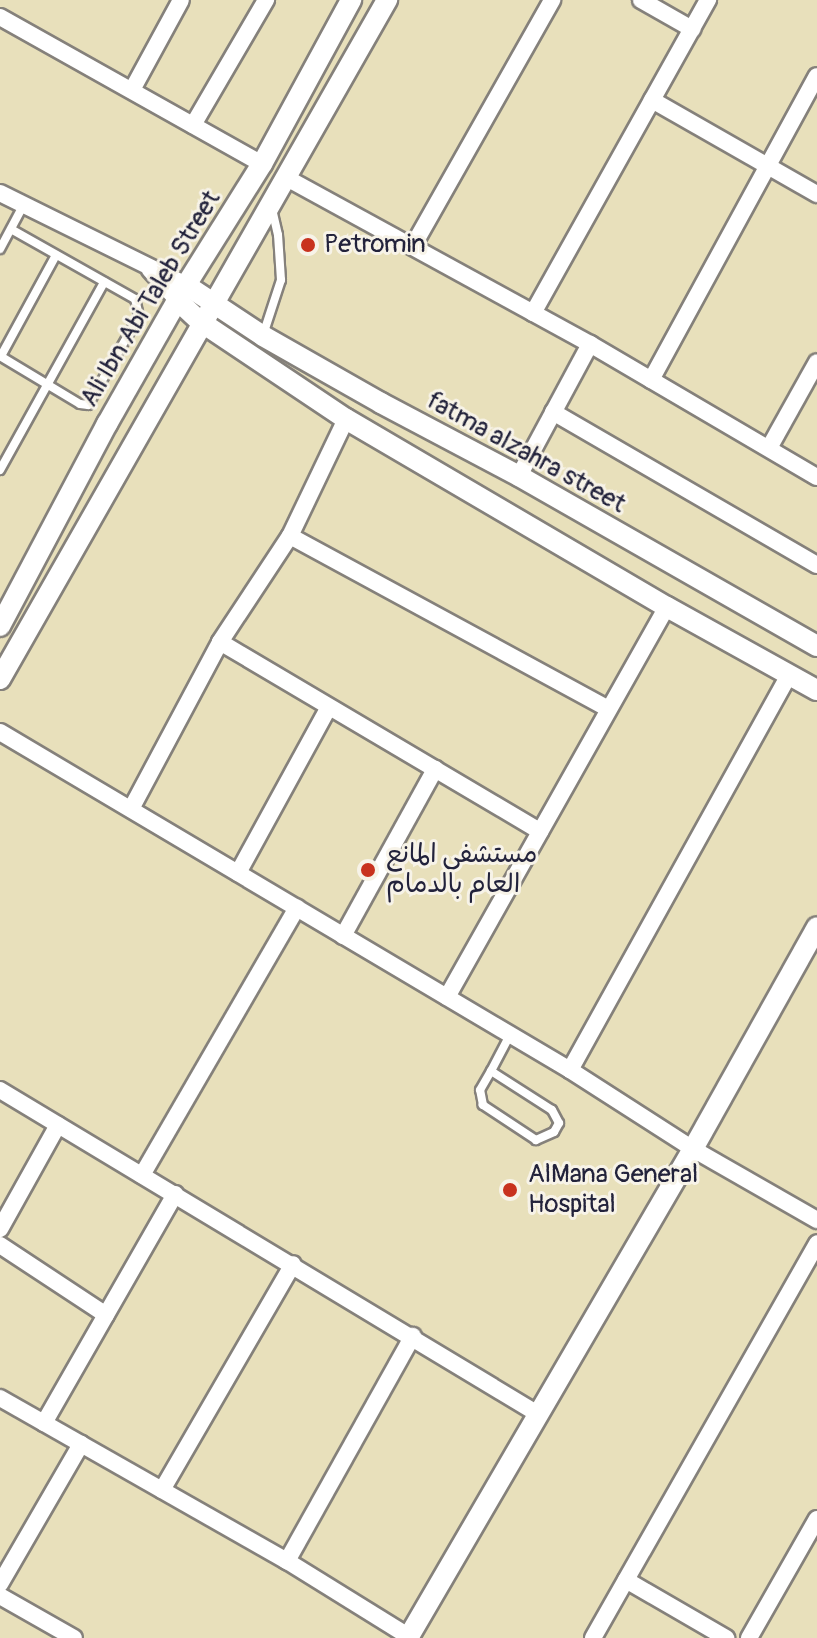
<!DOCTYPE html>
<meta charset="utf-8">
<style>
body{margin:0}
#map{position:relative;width:817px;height:1638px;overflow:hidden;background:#e8e0bb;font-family:Pangolin,"Playpen Sans Arabic",sans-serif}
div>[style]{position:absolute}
.roads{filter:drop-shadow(2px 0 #85817b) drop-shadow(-2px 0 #85817b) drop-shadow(0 2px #85817b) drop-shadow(0 -2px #85817b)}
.service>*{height:8px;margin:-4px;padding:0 4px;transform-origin:4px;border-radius:4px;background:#fff}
.minor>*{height:16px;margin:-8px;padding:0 8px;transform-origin:8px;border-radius:8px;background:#fff}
.tertiary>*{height:20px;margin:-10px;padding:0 10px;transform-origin:10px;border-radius:10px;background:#fff}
.dots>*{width:22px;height:22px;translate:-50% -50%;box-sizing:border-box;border:4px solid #f7f3e8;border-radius:50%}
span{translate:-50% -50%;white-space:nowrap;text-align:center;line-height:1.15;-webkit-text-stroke:6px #f7f3e8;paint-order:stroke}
.poi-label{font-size:26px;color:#22223b}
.left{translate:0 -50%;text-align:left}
.street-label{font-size:26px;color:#22223b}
</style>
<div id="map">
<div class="roads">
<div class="service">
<div style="left:0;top:249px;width:49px;rotate:-61.9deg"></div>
<div style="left:263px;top:335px;width:58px;rotate:-71.9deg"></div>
<div style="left:281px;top:280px;width:45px;rotate:-93.8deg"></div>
<div style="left:278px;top:235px;width:28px;rotate:-103deg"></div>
<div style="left:0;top:356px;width:93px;rotate:31deg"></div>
<div style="left:80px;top:404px;width:8px;rotate:7deg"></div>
<div style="left:88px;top:405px;width:103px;rotate:-60.2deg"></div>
<div style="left:139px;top:316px;width:17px;rotate:-103deg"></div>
<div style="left:135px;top:299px;width:142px;rotate:-150.6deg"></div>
<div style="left:1px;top:356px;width:115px;rotate:-61.4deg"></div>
<div style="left:0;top:470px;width:215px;rotate:-61deg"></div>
<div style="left:491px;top:1071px;width:72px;rotate:32.6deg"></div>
<div style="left:552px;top:1110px;width:15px;rotate:62deg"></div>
<div style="left:559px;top:1123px;width:10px;rotate:119deg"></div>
<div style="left:554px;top:1132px;width:20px;rotate:156deg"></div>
<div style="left:536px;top:1140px;width:64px;rotate:-146.6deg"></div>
<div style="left:483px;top:1105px;width:15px;rotate:-101deg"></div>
<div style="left:480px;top:1090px;width:22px;rotate:-60deg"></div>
<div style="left:491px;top:1071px;width:41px;rotate:-62.2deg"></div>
</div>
<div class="minor">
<div style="left:641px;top:0;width:59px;rotate:29.6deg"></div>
<div style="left:0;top:17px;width:300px;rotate:29.3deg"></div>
<div style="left:132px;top:90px;width:102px;rotate:-61.4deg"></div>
<div style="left:652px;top:100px;width:190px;rotate:29.7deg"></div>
<div style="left:193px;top:125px;width:145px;rotate:-59.7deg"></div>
<div style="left:285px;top:177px;width:348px;rotate:28.7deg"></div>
<div style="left:590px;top:344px;width:263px;rotate:30.4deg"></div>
<div style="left:0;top:193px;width:208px;rotate:26.3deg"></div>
<div style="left:413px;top:246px;width:283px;rotate:-60.5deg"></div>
<div style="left:150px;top:270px;width:40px;rotate:48deg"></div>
<div style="left:533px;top:313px;width:359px;rotate:-60.8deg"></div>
<div style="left:651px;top:380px;width:346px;rotate:-61.4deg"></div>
<div style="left:553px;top:412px;width:305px;rotate:30.1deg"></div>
<div style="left:769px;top:448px;width:98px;rotate:-60.8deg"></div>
<div style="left:519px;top:476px;width:150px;rotate:-61.7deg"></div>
<div style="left:290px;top:536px;width:362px;rotate:28.5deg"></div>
<div style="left:220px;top:642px;width:372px;rotate:30.6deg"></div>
<div style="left:0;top:732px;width:663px;rotate:30.67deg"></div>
<div style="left:570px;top:1070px;width:146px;rotate:32.7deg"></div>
<div style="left:693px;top:1149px;width:143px;rotate:29.8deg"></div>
<div style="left:131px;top:809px;width:189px;rotate:-61.9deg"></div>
<div style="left:220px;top:642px;width:127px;rotate:-56.6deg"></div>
<div style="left:290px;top:536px;width:130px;rotate:-64.4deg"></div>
<div style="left:238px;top:873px;width:189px;rotate:-61.3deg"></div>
<div style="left:343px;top:936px;width:191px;rotate:-61.1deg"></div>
<div style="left:447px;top:997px;width:448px;rotate:-60.6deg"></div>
<div style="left:570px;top:1070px;width:452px;rotate:-61deg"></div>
<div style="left:0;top:1090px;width:628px;rotate:31.06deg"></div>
<div style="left:142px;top:1175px;width:309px;rotate:-59.9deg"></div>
<div style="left:0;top:1229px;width:119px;rotate:-60.9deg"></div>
<div style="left:0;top:1245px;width:127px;rotate:33.4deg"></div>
<div style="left:0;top:1398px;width:330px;rotate:29.6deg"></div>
<div style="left:287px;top:1561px;width:146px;rotate:31.8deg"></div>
<div style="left:44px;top:1423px;width:264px;rotate:-60.2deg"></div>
<div style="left:162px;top:1490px;width:261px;rotate:-59.9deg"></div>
<div style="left:287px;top:1561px;width:258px;rotate:-60.8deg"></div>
<div style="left:626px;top:1580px;width:116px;rotate:30.1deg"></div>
<div style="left:0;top:1584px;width:162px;rotate:-59.9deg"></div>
<div style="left:0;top:1596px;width:85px;rotate:29.6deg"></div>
<div style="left:593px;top:1638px;width:454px;rotate:-60.4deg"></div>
<div style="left:749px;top:1638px;width:137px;rotate:-60.3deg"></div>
</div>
<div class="tertiary">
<div style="left:186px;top:285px;width:92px;rotate:33.5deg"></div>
<div style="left:263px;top:336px;width:136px;rotate:29.6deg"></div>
<div style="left:381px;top:403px;width:156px;rotate:27.9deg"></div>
<div style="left:519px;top:476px;width:343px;rotate:29.7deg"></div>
<div style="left:177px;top:300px;width:33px;rotate:43deg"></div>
<div style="left:201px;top:322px;width:174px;rotate:33.8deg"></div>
<div style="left:346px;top:419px;width:372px;rotate:30.4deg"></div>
<div style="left:667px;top:607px;width:171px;rotate:29deg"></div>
<div style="left:0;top:626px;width:229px;rotate:-62.1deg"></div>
<div style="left:107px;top:424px;width:160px;rotate:-60.4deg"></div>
<div style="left:186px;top:285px;width:143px;rotate:-57.9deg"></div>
<div style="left:262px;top:164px;width:187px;rotate:-61.5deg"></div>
<div style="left:0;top:679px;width:782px;rotate:-60.32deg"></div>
<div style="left:408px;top:1638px;width:566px;rotate:-59.77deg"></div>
<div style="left:693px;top:1149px;width:254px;rotate:-60.8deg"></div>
</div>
</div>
<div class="dots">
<div style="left:308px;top:245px;background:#c8321e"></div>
<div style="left:368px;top:870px;background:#c8321e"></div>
<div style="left:510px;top:1190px;background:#c8321e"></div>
</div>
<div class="poi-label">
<span class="left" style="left:324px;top:245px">Petromin</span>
<span class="left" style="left:386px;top:870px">مستشفى المانع<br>العام بالدمام</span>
<span class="left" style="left:528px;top:1190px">AlMana General<br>Hospital</span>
</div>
<div class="street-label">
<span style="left:151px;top:299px;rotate:-59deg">Ali Ibn Abi Taleb Street</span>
<span style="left:526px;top:453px;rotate:29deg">fatma alzahra street</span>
</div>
</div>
